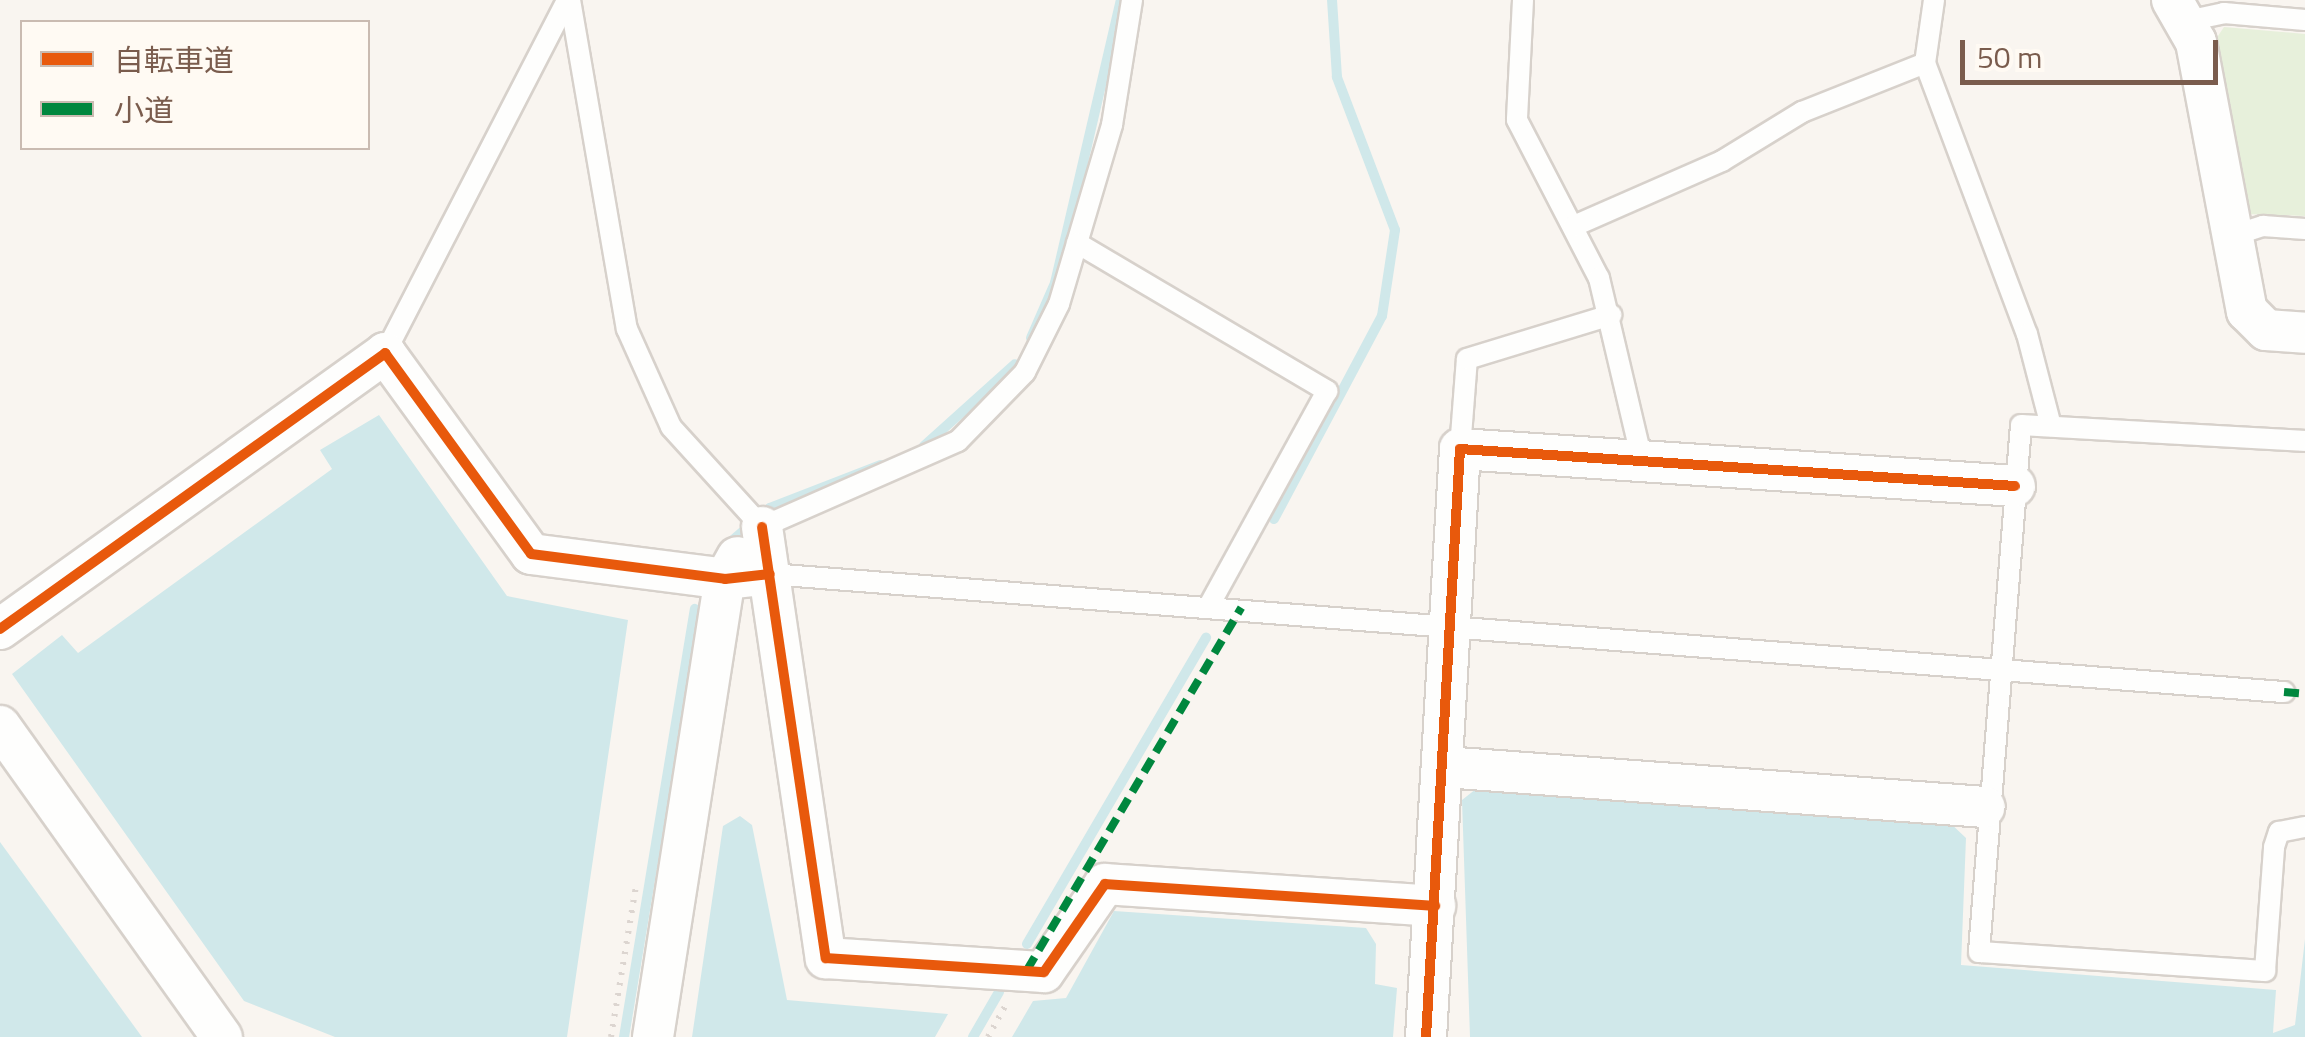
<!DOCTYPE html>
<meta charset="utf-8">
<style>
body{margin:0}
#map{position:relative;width:2305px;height:1037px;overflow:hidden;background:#f9f5f0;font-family:"Titillium Web","Noto Sans JP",sans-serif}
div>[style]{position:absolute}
.green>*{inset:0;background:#e7f0db}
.water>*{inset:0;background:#d0e8ea}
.stream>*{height:10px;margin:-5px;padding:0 5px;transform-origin:5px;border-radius:5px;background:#d0e8ea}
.path>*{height:6px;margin-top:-3px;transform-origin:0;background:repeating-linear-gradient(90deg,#dcd5d0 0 2.5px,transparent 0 10.5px)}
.roads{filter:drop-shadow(2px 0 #d7d1cb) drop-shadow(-2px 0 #d7d1cb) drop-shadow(0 2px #d7d1cb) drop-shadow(0 -2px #d7d1cb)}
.lane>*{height:20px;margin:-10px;padding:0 10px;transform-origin:10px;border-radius:10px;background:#fefefd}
.street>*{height:40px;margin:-20px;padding:0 20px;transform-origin:20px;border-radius:20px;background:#fefefd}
.quiet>*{height:8px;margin-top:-4px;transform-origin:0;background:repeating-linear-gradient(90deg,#00873e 0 15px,transparent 0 23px)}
.cycleway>*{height:10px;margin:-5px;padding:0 5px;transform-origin:5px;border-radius:5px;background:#e8590c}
span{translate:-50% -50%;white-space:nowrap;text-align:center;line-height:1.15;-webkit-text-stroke:8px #fffaf3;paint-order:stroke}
.legend{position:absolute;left:20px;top:20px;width:350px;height:130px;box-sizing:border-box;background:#fffaf3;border:2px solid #cabbb1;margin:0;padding:12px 18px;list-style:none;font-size:30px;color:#7a5c4d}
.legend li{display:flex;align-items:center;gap:20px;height:50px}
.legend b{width:50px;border:2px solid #cabbb1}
.scale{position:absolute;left:1960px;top:40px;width:258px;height:45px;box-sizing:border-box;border:5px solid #7a5c4d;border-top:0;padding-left:12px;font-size:30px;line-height:35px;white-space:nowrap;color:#7a5c4d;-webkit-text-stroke:8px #fffaf3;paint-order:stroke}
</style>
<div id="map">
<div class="green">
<div style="clip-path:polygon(2224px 27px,2305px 34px,2305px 216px,2245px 214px,2214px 42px)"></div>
</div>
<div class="water">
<div style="clip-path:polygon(379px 415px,507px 596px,628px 620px,567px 1037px,335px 1037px,244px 1001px,12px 674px,62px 635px,78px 653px,332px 469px,320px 450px)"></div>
<div style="clip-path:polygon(1481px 785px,1948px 821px,1966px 838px,1961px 965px,2276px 990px,2273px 1033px,2295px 1025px,2305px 939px,2305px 1037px,1470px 1037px,1462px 800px)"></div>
<div style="clip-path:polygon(740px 816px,752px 825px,787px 1000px,948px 1014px,935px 1037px,692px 1037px,723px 826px)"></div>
<div style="clip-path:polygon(0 842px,142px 1037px,0 1037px)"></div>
<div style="clip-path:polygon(1114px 911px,1366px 928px,1376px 944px,1375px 984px,1397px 988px,1393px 1037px,1012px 1037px,1033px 1001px,1066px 998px)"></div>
</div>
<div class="stream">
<div style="left:1031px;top:338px;width:60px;rotate:-66.4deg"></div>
<div style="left:1055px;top:283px;width:291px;rotate:-76.9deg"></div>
<div style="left:924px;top:446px;width:122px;rotate:-42deg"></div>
<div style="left:1274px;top:519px;width:230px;rotate:-62deg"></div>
<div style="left:1382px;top:316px;width:87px;rotate:-81.4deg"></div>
<div style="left:1395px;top:230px;width:164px;rotate:-110.8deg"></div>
<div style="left:1337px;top:77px;width:77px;rotate:-93.7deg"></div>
<div style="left:726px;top:546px;width:58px;rotate:-40.8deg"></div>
<div style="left:770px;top:508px;width:119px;rotate:-21.2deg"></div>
<div style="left:1027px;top:944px;width:355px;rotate:-59.7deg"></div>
<div style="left:624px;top:1037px;width:434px;rotate:-80.6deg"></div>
<div style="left:973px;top:1037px;width:52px;rotate:-60deg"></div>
</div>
<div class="path">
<div style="left:611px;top:1037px;width:153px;rotate:-80.6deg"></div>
<div style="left:988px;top:1037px;width:39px;rotate:-61deg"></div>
</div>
<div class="roads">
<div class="lane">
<div style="left:570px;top:0;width:334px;rotate:80.2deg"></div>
<div style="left:627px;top:329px;width:107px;rotate:65.8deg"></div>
<div style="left:671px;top:427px;width:135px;rotate:47.7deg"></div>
<div style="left:762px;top:527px;width:214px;rotate:-23.7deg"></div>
<div style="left:958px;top:441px;width:96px;rotate:-45.8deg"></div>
<div style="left:1025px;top:372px;width:76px;rotate:-63.4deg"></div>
<div style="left:1059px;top:304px;width:187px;rotate:-73.5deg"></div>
<div style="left:1112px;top:125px;width:127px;rotate:-80.9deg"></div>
<div style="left:1523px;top:0;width:120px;rotate:92.9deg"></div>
<div style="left:1517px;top:120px;width:178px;rotate:62.6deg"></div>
<div style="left:1599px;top:278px;width:187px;rotate:76.7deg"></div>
<div style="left:1934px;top:0;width:64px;rotate:98.1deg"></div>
<div style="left:1925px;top:63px;width:290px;rotate:69.4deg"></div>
<div style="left:2027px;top:334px;width:95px;rotate:75.4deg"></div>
<div style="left:2187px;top:21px;width:38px;rotate:-12deg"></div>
<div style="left:2224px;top:13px;width:81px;rotate:4.9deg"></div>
<div style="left:1574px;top:226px;width:162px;rotate:-23.7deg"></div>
<div style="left:1722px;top:161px;width:94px;rotate:-31.5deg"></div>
<div style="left:1802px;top:112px;width:132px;rotate:-21.7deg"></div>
<div style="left:2232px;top:236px;width:33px;rotate:-18deg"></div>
<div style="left:2263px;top:226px;width:42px;rotate:4.1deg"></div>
<div style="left:1077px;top:243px;width:291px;rotate:30.6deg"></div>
<div style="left:1327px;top:391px;width:245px;rotate:118.8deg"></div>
<div style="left:385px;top:353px;width:397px;rotate:-62.7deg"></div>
<div style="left:2305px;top:441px;width:284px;rotate:-176.8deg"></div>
<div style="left:2021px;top:425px;width:529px;rotate:94.56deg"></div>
<div style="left:1979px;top:952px;width:287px;rotate:3.8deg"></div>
<div style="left:2265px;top:971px;width:124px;rotate:-85.8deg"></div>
<div style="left:2274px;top:847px;width:16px;rotate:-72deg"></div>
<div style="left:2279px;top:832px;width:26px;rotate:-11deg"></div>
<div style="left:1460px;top:449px;width:90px;rotate:-85.6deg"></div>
<div style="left:1467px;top:359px;width:151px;rotate:-17deg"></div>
<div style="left:770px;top:574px;width:1519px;rotate:4.46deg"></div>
</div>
<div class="street">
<div style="left:2172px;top:0;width:48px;rotate:60.3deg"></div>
<div style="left:2196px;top:42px;width:274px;rotate:79.3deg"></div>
<div style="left:2247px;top:311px;width:27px;rotate:45deg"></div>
<div style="left:2266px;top:330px;width:39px;rotate:4deg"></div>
<div style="left:762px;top:527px;width:436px;rotate:81.6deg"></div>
<div style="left:826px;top:958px;width:218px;rotate:3.7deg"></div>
<div style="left:1044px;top:972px;width:107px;rotate:-55.3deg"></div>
<div style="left:1105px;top:884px;width:331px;rotate:3.8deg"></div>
<div style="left:0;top:629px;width:474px;rotate:-35.6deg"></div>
<div style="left:385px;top:353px;width:248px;rotate:54deg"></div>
<div style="left:531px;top:554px;width:196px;rotate:7.3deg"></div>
<div style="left:725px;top:579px;width:45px;rotate:-6.3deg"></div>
<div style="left:0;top:726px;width:382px;rotate:54.5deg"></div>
<div style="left:1444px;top:767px;width:542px;rotate:4.23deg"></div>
<div style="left:653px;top:1037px;width:464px;rotate:-81.1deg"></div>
<div style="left:725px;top:579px;width:25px;rotate:-61deg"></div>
<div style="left:1426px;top:1037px;width:589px;rotate:-86.69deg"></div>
<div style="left:1460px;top:449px;width:556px;rotate:3.81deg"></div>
</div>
</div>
<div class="quiet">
<div style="left:2284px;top:692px;width:21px;rotate:5deg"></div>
<div style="left:1027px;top:970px;width:421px;rotate:-59.4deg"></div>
</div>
<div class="cycleway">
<div style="left:762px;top:527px;width:436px;rotate:81.6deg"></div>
<div style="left:826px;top:958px;width:218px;rotate:3.7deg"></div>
<div style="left:1044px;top:972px;width:107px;rotate:-55.3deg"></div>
<div style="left:1105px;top:884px;width:331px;rotate:3.8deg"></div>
<div style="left:0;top:629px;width:474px;rotate:-35.6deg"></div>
<div style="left:385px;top:353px;width:248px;rotate:54deg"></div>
<div style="left:531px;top:554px;width:196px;rotate:7.3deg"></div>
<div style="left:725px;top:579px;width:45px;rotate:-6.3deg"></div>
<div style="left:1426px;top:1037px;width:589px;rotate:-86.69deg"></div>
<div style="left:1460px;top:449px;width:556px;rotate:3.81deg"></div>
</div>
<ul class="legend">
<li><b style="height:12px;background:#e8590c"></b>自転車道</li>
<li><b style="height:12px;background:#00873e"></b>小道</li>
</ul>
<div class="scale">50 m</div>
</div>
